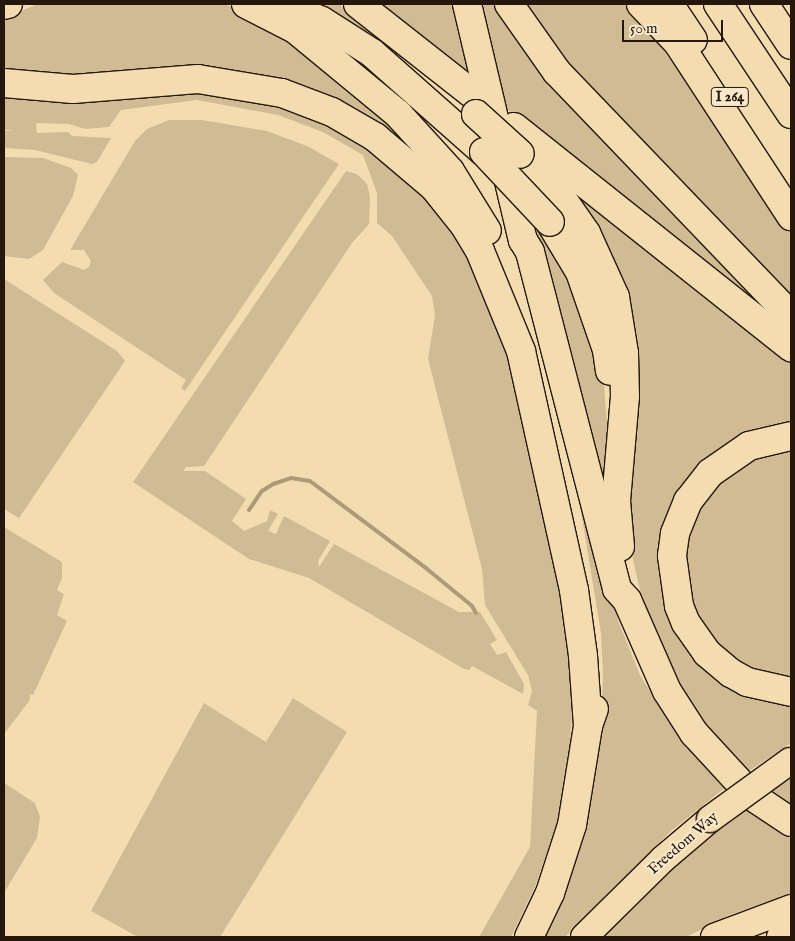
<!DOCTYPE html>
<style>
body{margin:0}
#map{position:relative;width:795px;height:941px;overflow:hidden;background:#f4dcb1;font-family:"IM FELL English",serif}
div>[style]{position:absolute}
.green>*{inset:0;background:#d1bb95}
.stream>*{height:4px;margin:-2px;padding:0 2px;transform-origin:2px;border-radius:2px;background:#ae9979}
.roads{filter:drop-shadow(1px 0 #25170b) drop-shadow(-1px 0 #25170b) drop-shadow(0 1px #25170b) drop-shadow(0 -1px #25170b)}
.major>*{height:26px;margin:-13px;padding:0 13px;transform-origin:13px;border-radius:13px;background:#f4dcb1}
.highway>*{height:28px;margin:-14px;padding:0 14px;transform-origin:14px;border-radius:14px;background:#f4dcb1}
.bridges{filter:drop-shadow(1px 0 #25170b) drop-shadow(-1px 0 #25170b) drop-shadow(0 1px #25170b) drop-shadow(0 -1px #25170b)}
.major-bridge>*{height:26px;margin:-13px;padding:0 13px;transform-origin:13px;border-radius:13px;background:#f4dcb1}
.highway-bridge>*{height:28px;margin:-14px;padding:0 14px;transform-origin:14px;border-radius:14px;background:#f4dcb1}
span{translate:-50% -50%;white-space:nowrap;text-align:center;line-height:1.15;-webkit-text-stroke:4.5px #f8e8cc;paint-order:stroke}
.shield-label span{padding:1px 4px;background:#f8e8cc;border:1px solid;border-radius:4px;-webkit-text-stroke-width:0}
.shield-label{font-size:14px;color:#25170b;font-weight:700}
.street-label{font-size:15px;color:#25170b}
.frame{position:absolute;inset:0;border:5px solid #25170b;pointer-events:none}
.scale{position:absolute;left:622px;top:20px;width:101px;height:22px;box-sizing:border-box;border:2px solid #25170b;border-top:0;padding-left:6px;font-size:15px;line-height:18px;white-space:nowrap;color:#25170b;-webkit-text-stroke:4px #f8e8cc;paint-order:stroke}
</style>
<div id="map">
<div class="green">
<div style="clip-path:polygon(38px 4px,223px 4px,241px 10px,308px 49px,436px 167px,396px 143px,184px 73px,4px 77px,4px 18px)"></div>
<div style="clip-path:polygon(298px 4px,339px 4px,480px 131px)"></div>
<div style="clip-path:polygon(377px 4px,456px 4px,475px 83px)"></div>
<div style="clip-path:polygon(478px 4px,498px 4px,791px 331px,721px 281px,506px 108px)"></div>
<div style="clip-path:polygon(516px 4px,626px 4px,663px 49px,791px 235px,791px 307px,625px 134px)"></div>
<div style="clip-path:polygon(180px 88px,295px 107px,385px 155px,458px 231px,502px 323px,568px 624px,573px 694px,570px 746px,559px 817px,535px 887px,511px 937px,479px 937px,530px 847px,537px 711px,528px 705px,532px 691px,528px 675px,485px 605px,482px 569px,428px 359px,435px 315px,432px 296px,392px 236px,377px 223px,377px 193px,363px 155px,323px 132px,278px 115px,197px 100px,121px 110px,109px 127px,85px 129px,69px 124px,36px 123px,37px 133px,68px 132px,72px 136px,111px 138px,97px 162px,92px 164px,35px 150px,4px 148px,4px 131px,16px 131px,4px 130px,4px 95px)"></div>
<div style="clip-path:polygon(169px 120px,202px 120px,267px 131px,307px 146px,339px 164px,185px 391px,181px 388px,186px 380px,54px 293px,43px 280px,62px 262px,84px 270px,89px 267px,91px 261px,84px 250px,70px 250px,135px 141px,147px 129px)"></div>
<div style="clip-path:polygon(4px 157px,43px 158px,71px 168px,78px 175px,73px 196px,43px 250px,29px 259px,4px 256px)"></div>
<div style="clip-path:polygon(346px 171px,357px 174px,367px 184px,370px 197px,369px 224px,352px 243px,204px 466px,186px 467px,183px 471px,205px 471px,246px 499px,232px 521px,244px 531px,267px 521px,270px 510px,278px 514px,268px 531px,276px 534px,284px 516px,330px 541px,318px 561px,319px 567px,334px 544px,459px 612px,480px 612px,497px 640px,490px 644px,497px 655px,506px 652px,524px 684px,523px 694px,472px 666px,469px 670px,464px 669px,309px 578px,249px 559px,133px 482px)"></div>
<div style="clip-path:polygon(553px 173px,791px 363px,791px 430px,699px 475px,670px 608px,791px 704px,791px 743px,743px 775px,690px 711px,645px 613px,629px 541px,630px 424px)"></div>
<div style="clip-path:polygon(529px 213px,562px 258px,603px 372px,607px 424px,604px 506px)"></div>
<div style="clip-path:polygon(4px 279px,117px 351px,125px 361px,19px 518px,4px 509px)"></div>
<div style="clip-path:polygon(791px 448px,791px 686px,758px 678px,707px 641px,682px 580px,689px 525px,713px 486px,740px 464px,772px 451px)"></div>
<div style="clip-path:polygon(577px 487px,619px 623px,640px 675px,675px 731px,726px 787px,671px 831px,565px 937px,544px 937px,569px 880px,585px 829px,601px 726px,603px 673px,601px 633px)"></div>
<div style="clip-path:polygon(4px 527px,62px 562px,62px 578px,57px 590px,64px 594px,57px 615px,67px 621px,33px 695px,30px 694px,30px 700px,4px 734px)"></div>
<div style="clip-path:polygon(293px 698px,347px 732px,220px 937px,138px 937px,91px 911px,204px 703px,266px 742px)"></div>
<div style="clip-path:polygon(791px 778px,791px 813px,766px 795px)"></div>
<div style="clip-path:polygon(4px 783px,35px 803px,40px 817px,37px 838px,4px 893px)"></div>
<div style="clip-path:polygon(750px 807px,791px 835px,791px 893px,730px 915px,686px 937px,603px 937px,689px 853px)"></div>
</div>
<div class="stream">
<div style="left:249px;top:510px;width:23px;rotate:-56deg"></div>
<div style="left:262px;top:491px;width:13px;rotate:-32deg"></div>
<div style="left:273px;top:484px;width:19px;rotate:-18deg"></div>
<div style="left:291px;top:478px;width:19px;rotate:9deg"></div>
<div style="left:310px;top:481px;width:146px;rotate:36.9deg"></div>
<div style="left:427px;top:569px;width:58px;rotate:39.4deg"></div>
<div style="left:472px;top:606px;width:8px;rotate:60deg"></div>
</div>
<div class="roads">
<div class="major">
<div style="left:584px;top:937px;width:111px;rotate:-44.6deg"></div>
<div style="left:663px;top:859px;width:62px;rotate:-40.4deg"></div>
<div style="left:714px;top:937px;width:82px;rotate:-20.6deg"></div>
</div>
<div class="highway">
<div style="left:246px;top:4px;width:55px;rotate:27deg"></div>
<div style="left:295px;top:29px;width:134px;rotate:39.5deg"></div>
<div style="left:398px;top:114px;width:77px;rotate:47.6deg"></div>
<div style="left:450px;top:171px;width:70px;rotate:58.3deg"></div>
<div style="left:282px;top:4px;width:43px;rotate:23deg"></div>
<div style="left:322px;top:21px;width:59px;rotate:32.6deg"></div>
<div style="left:372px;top:53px;width:149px;rotate:41.5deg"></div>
<div style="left:358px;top:4px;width:144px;rotate:38.2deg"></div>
<div style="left:467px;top:4px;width:243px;rotate:76.7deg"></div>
<div style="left:523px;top:240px;width:14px;rotate:60deg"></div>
<div style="left:530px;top:252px;width:348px;rotate:75.5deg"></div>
<div style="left:617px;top:589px;width:15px;rotate:48deg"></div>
<div style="left:627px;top:600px;width:99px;rotate:66.3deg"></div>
<div style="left:667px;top:691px;width:50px;rotate:57.3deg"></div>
<div style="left:694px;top:733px;width:86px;rotate:47.4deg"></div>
<div style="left:752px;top:796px;width:47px;rotate:33.7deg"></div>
<div style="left:509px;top:4px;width:83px;rotate:54.8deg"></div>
<div style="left:557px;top:72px;width:338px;rotate:46.2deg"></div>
<div style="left:641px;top:4px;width:54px;rotate:46.5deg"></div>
<div style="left:678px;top:43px;width:207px;rotate:56.8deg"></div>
<div style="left:669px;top:4px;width:43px;rotate:56.3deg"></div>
<div style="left:718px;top:4px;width:132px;rotate:56.4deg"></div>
<div style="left:764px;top:4px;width:49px;rotate:56.6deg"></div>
<div style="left:4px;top:5px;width:4px;rotate:-14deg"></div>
<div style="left:4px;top:83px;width:69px;rotate:5deg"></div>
<div style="left:73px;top:89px;width:125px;rotate:-4.6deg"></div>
<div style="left:198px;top:79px;width:85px;rotate:9.5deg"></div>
<div style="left:282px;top:93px;width:53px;rotate:20.8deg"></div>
<div style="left:332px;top:112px;width:50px;rotate:30.2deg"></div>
<div style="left:375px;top:137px;width:77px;rotate:40.3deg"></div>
<div style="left:434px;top:187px;width:50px;rotate:51.5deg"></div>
<div style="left:465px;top:226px;width:29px;rotate:59deg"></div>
<div style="left:480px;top:251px;width:108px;rotate:67.7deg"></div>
<div style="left:521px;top:351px;width:245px;rotate:77.5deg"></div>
<div style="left:574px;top:590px;width:67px;rotate:82.2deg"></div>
<div style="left:583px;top:656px;width:70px;rotate:85.9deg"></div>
<div style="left:514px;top:127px;width:354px;rotate:38.5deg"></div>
<div style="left:520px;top:154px;width:59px;rotate:46.4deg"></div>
<div style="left:561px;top:197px;width:44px;rotate:55.2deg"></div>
<div style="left:586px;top:233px;width:70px;rotate:65.6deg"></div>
<div style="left:615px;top:297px;width:57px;rotate:80.9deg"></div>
<div style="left:624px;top:353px;width:43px;rotate:88.7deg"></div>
<div style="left:625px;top:396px;width:105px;rotate:94.9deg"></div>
<div style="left:616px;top:501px;width:46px;rotate:85deg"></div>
<div style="left:550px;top:222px;width:58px;rotate:59deg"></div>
<div style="left:580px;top:272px;width:83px;rotate:70.9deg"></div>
<div style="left:607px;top:350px;width:21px;rotate:82deg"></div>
<div style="left:791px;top:436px;width:43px;rotate:166.6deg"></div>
<div style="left:749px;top:446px;width:47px;rotate:145.3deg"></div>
<div style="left:710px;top:473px;width:36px;rotate:128deg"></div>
<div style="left:688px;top:501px;width:35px;rotate:112deg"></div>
<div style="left:675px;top:534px;width:22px;rotate:98deg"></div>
<div style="left:672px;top:556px;width:50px;rotate:82deg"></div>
<div style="left:679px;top:606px;width:18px;rotate:68deg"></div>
<div style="left:686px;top:623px;width:37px;rotate:55deg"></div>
<div style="left:707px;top:653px;width:31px;rotate:40deg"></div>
<div style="left:731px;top:673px;width:18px;rotate:29deg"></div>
<div style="left:747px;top:682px;width:45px;rotate:12.8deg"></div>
<div style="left:529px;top:937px;width:49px;rotate:-64.5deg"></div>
<div style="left:550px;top:893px;width:71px;rotate:-72.1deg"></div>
<div style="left:572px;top:825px;width:100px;rotate:-80.8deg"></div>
<div style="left:588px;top:726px;width:18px;rotate:-71deg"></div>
<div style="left:781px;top:937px;width:10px;rotate:-17deg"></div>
</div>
</div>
<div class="bridges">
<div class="major-bridge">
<div style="left:710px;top:819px;width:99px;rotate:-35.9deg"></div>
</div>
<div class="highway-bridge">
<div style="left:476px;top:114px;width:59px;rotate:42.3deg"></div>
<div style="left:484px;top:152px;width:96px;rotate:46.7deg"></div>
</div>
</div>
<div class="shield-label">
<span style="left:730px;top:97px">I 264</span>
</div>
<div class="street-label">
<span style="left:683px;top:843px;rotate:-41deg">Freedom Way</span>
</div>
<div class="frame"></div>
<div class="scale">50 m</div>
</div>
